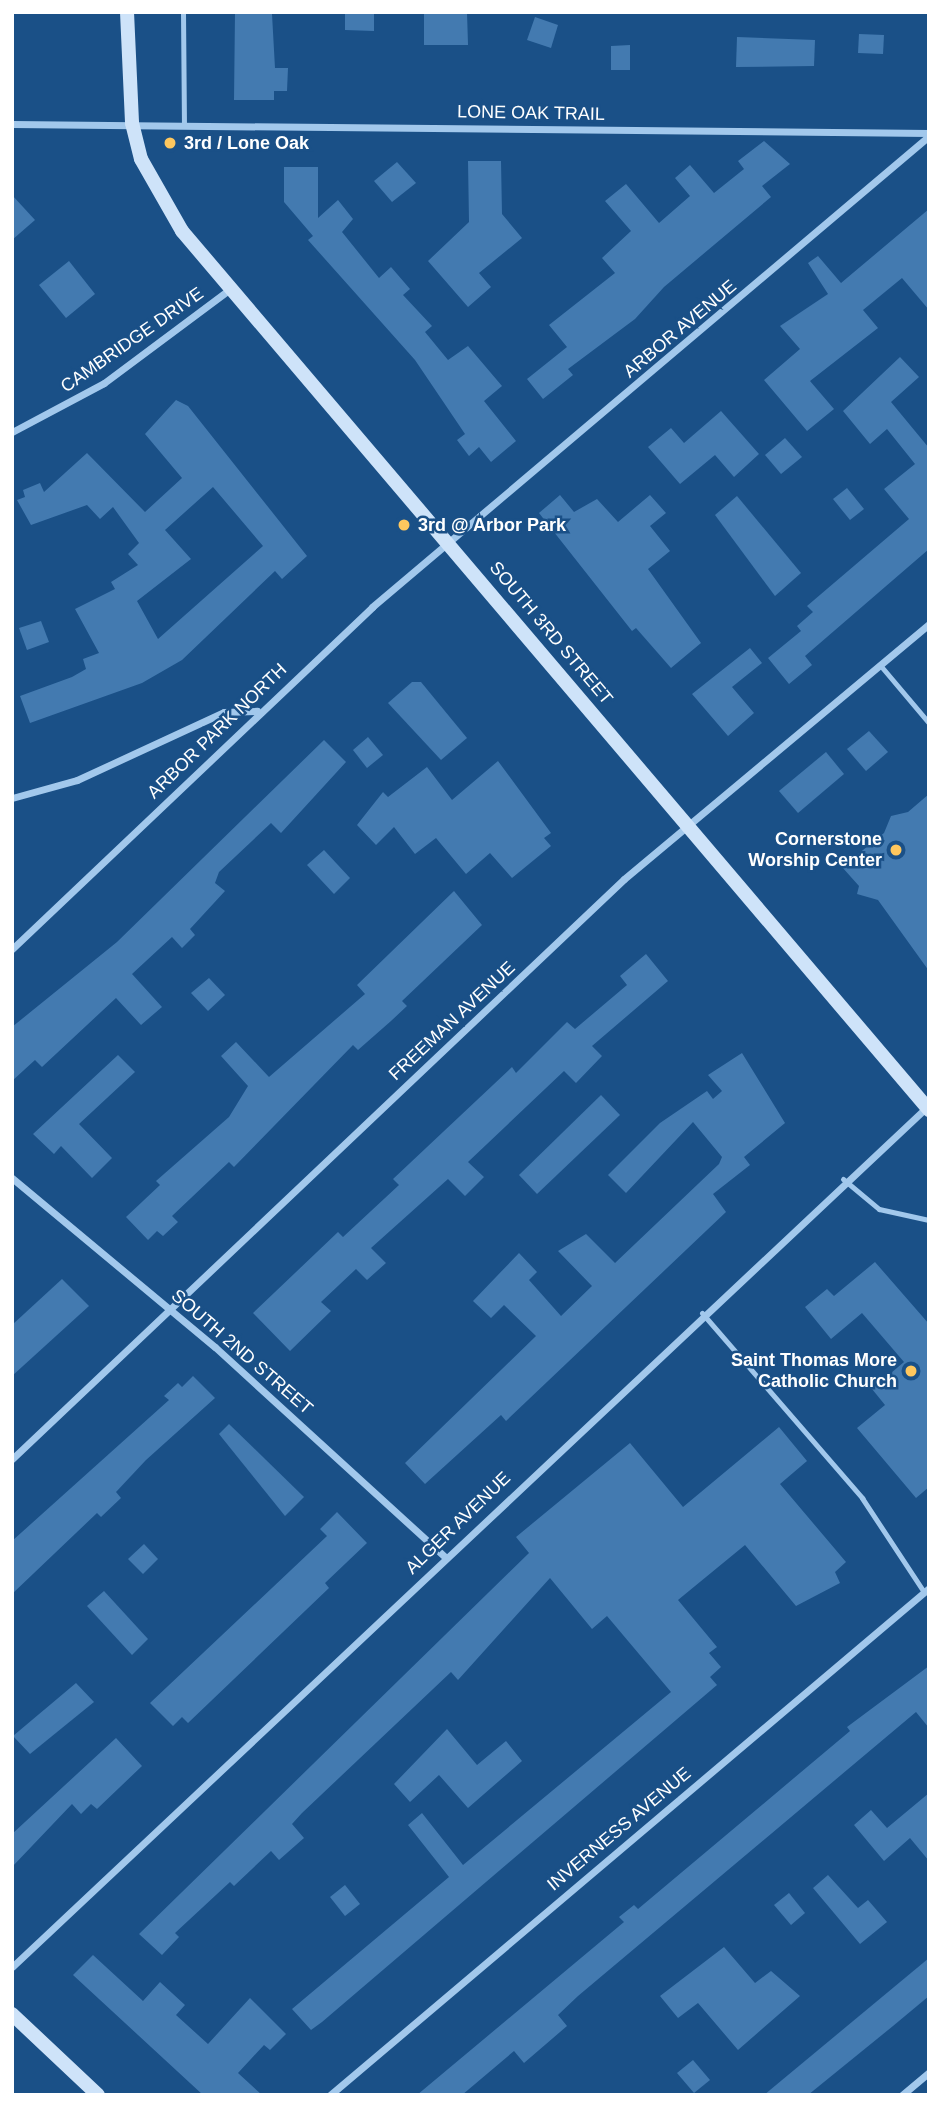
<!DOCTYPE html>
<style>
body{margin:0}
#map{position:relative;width:941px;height:2107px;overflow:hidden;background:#1a5087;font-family:Arial,sans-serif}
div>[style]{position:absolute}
.building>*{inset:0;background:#437ab0}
.lane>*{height:5px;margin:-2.5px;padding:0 2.5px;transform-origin:2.5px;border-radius:2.5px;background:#a2c8ec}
.street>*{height:7px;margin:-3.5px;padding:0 3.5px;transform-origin:3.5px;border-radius:3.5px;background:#a2c8ec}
.secondary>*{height:14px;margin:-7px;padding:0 7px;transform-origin:7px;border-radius:7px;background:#cee3f9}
.dots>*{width:19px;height:19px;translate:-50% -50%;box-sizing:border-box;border:4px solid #1a5087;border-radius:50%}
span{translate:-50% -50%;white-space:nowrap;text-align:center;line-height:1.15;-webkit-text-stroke:5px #1a5087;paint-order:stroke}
.street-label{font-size:18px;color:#fff}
.poi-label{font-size:18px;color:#fff;font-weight:700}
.left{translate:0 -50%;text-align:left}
.right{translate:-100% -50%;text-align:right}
.frame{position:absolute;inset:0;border:14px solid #fff;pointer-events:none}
</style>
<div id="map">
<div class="building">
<div style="clip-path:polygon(235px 12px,272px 14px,275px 68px,288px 68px,287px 91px,274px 91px,274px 100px,234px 100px)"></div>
<div style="clip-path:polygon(345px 12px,374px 12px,374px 31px,345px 30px)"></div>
<div style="clip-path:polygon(424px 13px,467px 13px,468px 45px,424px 45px)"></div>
<div style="clip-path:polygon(535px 17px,558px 25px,551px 48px,527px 40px)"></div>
<div style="clip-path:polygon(859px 34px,884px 35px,883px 54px,858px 53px)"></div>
<div style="clip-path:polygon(737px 37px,815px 40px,814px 66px,736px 67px)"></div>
<div style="clip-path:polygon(630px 45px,630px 70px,611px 70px,611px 46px)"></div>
<div style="clip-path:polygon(764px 141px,790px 164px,762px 186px,771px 197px,664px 287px,635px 319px,568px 369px,573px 375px,543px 399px,527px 379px,567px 347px,549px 325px,615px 273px,602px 258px,631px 231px,605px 201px,626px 184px,659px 223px,690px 196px,675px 178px,690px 165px,714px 193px,744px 169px,738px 161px)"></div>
<div style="clip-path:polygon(468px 161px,501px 161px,502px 214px,522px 238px,479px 273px,491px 287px,468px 307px,428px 261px,469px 222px)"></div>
<div style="clip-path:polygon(397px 162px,416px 183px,392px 202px,374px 181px)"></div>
<div style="clip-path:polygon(284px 167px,318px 167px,318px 218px,338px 200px,353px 219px,342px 232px,379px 278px,391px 267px,410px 289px,403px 295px,432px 326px,425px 332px,448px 360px,468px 346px,502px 386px,484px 401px,516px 441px,491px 462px,479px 447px,469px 456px,457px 440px,465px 434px,415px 360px,308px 240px,313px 236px,284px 202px)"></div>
<div style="clip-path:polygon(12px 195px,35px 220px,12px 240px)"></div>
<div style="clip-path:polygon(929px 209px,929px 310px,902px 278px,863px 310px,878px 328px,810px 381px,834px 409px,807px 431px,764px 380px,800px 349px,780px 326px,828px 294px,808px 263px,818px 256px,841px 283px)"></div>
<div style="clip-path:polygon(69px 261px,95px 294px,66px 318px,39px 285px)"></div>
<div style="clip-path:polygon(900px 357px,919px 377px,891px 402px,929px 448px,929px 549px,805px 656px,812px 665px,789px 684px,768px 658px,801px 631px,797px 626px,813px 612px,807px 606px,909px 519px,884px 489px,915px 464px,887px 429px,870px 444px,843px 411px)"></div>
<div style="clip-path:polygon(evenodd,176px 400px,188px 406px,307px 556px,282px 579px,275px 571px,182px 660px,142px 683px,30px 723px,20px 696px,72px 677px,86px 669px,83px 659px,99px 653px,75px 609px,115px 589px,111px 582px,138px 565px,128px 554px,139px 543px,113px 507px,100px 519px,87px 505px,31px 525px,17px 500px,25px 497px,23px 490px,40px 483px,44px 492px,87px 453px,145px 512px,182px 478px,145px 434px,176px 400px,213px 487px,263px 546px,158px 639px,137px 601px,191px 559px,165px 530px,213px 487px)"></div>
<div style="clip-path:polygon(721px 411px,759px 454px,734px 477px,715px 455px,680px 484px,648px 447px,671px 428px,684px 443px)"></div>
<div style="clip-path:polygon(785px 438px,802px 457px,781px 474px,765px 455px)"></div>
<div style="clip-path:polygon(847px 488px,864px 509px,850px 520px,833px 499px)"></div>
<div style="clip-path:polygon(560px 495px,574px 512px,597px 499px,618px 522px,650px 495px,666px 513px,650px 526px,670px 551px,648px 569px,701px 643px,671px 668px,636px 628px,632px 631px,539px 513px)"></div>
<div style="clip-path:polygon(737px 496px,801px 573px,775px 596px,715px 515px)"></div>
<div style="clip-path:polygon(41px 621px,49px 642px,27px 650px,19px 628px)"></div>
<div style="clip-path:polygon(750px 648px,762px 663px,732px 687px,754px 713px,728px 736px,692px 694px)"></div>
<div style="clip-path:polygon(412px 682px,421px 682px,467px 738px,441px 760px,388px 703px)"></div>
<div style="clip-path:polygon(869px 731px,888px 752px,866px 771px,847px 749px)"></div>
<div style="clip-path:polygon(368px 737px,383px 755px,367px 768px,353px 750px)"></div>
<div style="clip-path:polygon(324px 740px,346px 762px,281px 833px,271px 823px,219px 872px,215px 883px,225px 891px,190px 929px,195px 935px,182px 948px,172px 937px,132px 974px,162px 1007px,141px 1025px,116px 998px,42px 1067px,35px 1060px,12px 1081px,12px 1027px,117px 942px)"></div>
<div style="clip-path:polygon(826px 752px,844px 774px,798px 813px,779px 791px)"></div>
<div style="clip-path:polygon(498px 761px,551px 833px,544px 838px,551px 846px,512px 878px,490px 853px,466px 874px,436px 838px,415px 854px,394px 827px,376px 845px,357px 825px,383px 792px,388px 797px,427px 767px,452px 800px)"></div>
<div style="clip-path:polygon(929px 794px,929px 971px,878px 900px,857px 894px,859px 886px,842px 867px,884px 833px,891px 816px,908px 812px)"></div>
<div style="clip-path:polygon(324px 850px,350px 878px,334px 894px,307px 865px)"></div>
<div style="clip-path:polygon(454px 891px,482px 925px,402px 1001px,407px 1006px,391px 1021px,358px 1050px,353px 1045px,234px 1167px,229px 1162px,172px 1216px,178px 1222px,163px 1236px,157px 1231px,148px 1240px,126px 1217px,160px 1185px,156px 1181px,229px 1117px,248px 1086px,221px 1056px,236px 1042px,269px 1077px,365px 994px,357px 985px)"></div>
<div style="clip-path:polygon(646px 954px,668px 981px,592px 1046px,602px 1056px,576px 1083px,564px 1071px,468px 1162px,484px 1177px,465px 1196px,448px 1179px,371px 1248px,386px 1263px,367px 1280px,356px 1269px,321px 1302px,331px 1311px,290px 1351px,253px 1313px,338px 1232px,343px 1237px,399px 1185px,393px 1179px,512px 1067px,516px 1073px,567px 1022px,575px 1029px,627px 985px,620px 976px)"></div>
<div style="clip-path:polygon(209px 978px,225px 995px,208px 1011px,191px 993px)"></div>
<div style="clip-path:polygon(742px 1053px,785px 1123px,744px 1157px,750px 1165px,713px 1194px,726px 1212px,506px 1421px,501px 1415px,425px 1484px,405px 1463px,536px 1336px,504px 1305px,491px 1318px,473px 1301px,519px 1253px,537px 1272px,529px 1280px,561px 1316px,592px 1286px,558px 1251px,586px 1234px,615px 1263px,719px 1164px,722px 1157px,693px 1122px,626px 1193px,608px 1175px,660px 1123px,707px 1091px,713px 1099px,722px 1091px,708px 1075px)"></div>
<div style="clip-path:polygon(118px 1055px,135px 1072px,79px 1124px,112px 1158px,92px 1178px,61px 1146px,54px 1154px,33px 1134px)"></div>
<div style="clip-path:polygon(601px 1095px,620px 1115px,537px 1194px,519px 1175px)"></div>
<div style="clip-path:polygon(875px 1262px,929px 1324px,929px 1487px,916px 1498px,857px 1428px,885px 1405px,872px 1389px,904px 1362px,862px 1313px,831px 1339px,805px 1307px,827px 1289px,834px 1296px)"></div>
<div style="clip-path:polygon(62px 1279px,89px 1306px,12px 1376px,12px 1325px)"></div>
<div style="clip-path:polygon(193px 1376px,215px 1398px,146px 1460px,116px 1492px,121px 1498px,101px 1517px,97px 1513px,12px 1594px,12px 1541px,169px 1400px,164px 1396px,178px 1383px,182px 1387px)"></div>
<div style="clip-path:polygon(229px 1424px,304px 1497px,285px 1516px,219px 1434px)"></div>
<div style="clip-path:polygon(779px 1427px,807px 1461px,780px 1484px,846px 1562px,835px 1572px,840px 1583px,796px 1606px,745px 1545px,678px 1600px,717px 1647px,709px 1653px,721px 1667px,710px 1677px,717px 1685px,322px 2022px,311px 2030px,292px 2009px,449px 1877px,408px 1825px,422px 1813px,463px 1865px,671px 1692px,607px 1616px,592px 1629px,550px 1578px,458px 1680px,451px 1672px,302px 1813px,292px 1824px,304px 1838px,279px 1860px,271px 1851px,234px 1886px,230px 1882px,175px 1933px,179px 1937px,162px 1955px,139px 1934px,529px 1553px,516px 1537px,630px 1443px,683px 1507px)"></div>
<div style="clip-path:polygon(337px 1512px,367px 1543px,325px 1583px,329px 1588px,188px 1723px,182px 1717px,173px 1726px,150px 1703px,327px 1536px,320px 1529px)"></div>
<div style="clip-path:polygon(144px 1544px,158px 1559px,143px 1574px,128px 1559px)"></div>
<div style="clip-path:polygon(104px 1591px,148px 1639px,132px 1655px,87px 1606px)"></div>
<div style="clip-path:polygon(929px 1666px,929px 1728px,916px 1712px,578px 1996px,558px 2015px,567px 2026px,524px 2063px,514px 2051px,462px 2095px,417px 2095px,624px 1922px,619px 1917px,634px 1905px,638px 1909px,850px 1731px,847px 1727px)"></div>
<div style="clip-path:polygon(76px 1683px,94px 1702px,30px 1754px,13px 1736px)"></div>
<div style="clip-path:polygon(447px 1729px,477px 1765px,506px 1741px,522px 1761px,468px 1808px,439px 1775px,410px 1802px,394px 1784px)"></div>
<div style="clip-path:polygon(116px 1738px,142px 1766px,97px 1809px,91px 1804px,81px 1814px,72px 1804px,12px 1867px,12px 1834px)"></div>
<div style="clip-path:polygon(929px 1793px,929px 1861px,910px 1838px,884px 1861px,854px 1825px,871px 1810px,887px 1828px)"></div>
<div style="clip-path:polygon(828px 1875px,858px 1908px,868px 1900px,887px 1922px,860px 1944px,813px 1888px)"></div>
<div style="clip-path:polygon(345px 1885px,360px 1904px,345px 1916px,330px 1897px)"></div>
<div style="clip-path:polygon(789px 1893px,805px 1913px,791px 1925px,774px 1905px)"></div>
<div style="clip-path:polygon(724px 1947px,755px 1983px,771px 1971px,800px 1996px,738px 2050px,698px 2003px,678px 2018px,660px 1996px)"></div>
<div style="clip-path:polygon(93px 1955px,143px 2001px,160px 1982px,185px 2005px,176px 2015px,208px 2044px,250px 1998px,286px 2034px,270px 2050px,264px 2045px,238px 2073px,262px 2095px,203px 2095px,73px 1975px)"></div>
<div style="clip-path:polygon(929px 1958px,929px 1996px,893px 2026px,808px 2095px,764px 2095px)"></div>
<div style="clip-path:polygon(693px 2060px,710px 2080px,694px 2093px,677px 2073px)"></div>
</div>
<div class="lane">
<div style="left:183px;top:12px;width:111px;rotate:89.5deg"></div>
<div style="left:880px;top:665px;width:76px;rotate:49.8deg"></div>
<div style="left:843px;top:1179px;width:47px;rotate:39.8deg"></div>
<div style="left:879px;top:1209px;width:51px;rotate:12.4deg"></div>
<div style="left:702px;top:1313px;width:245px;rotate:49.1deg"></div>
<div style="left:862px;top:1498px;width:113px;rotate:56.6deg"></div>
</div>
<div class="street">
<div style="left:12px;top:124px;width:917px;rotate:0.56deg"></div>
<div style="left:12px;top:432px;width:104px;rotate:-28deg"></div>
<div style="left:104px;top:383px;width:157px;rotate:-36.7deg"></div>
<div style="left:12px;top:798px;width:67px;rotate:-15.5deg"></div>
<div style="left:77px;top:780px;width:162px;rotate:-24.8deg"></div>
<div style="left:224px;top:712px;width:33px;rotate:-2deg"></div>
<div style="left:12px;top:949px;width:497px;rotate:-43.5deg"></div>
<div style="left:372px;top:607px;width:729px;rotate:-40.22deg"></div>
<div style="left:12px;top:1178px;width:264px;rotate:39.8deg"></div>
<div style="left:215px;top:1347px;width:311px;rotate:42.4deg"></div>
<div style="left:12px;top:1459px;width:843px;rotate:-43.46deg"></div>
<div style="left:624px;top:879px;width:398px;rotate:-39.9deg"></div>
<div style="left:12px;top:1967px;width:1256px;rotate:-43.23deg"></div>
<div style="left:330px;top:2095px;width:785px;rotate:-40.24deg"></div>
<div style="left:902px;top:2095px;width:35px;rotate:-40deg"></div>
</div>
<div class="secondary">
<div style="left:127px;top:12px;width:111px;rotate:87.4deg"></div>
<div style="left:132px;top:123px;width:37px;rotate:76deg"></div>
<div style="left:141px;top:159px;width:83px;rotate:60.3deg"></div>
<div style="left:182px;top:231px;width:1154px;rotate:49.64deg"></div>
<div style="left:12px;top:2014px;width:118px;rotate:43.3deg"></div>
</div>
<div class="dots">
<div style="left:170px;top:143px;background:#fec75e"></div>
<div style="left:404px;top:525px;background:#fec75e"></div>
<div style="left:896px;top:850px;background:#fec75e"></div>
<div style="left:911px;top:1371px;background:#fec75e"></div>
</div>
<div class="street-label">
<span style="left:531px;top:113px;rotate:1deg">LONE OAK TRAIL</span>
<span style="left:680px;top:329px;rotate:-40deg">ARBOR AVENUE</span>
<span style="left:132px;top:340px;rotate:-35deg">CAMBRIDGE DRIVE</span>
<span style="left:551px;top:633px;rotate:50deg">SOUTH 3RD STREET</span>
<span style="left:217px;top:731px;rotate:-44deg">ARBOR PARK NORTH</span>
<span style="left:452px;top:1021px;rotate:-43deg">FREEMAN AVENUE</span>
<span style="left:242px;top:1352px;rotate:41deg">SOUTH 2ND STREET</span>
<span style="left:458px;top:1523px;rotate:-44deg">ALGER AVENUE</span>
<span style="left:619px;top:1829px;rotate:-40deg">INVERNESS AVENUE</span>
</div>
<div class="poi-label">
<span class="left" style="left:184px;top:143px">3rd / Lone Oak</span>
<span class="left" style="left:418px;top:525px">3rd @ Arbor Park</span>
<span class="right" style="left:882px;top:850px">Cornerstone<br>Worship Center</span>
<span class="right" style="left:897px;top:1371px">Saint Thomas More<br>Catholic Church</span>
</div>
<div class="frame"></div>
</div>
